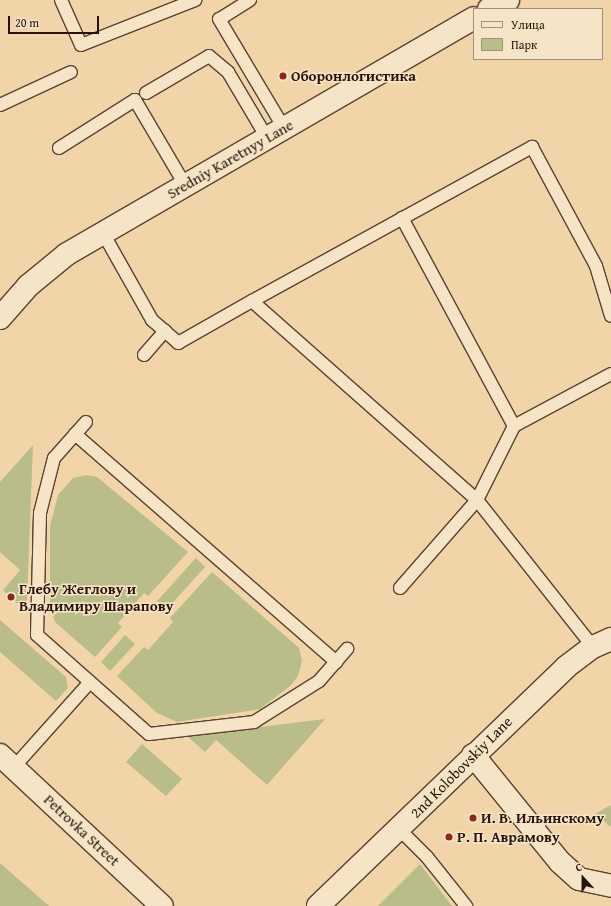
<!DOCTYPE html>
<meta charset="utf-8">
<style>
body{margin:0}
#map{position:relative;width:611px;height:906px;overflow:hidden;background:#f1d5a9;font-family:"Gentium Book Plus",serif}
div>[style]{position:absolute}
.green>*{inset:0;background:#b9bd88}
.roads{filter:drop-shadow(1px 0 #5a4231) drop-shadow(-1px 0 #5a4231) drop-shadow(0 1px #5a4231) drop-shadow(0 -1px #5a4231)}
.lane>*{height:12px;margin:-6px;padding:0 6px;transform-origin:6px;border-radius:6px;background:#f6e4c7}
.street>*{height:22px;margin:-11px;padding:0 11px;transform-origin:11px;border-radius:11px;background:#f6e4c7}
.secondary>*{height:22px;margin:-11px;padding:0 11px;transform-origin:11px;border-radius:11px;background:#f6e4c7}
.dots>*{width:11px;height:11px;translate:-50% -50%;box-sizing:border-box;border:2px solid #f6e4c7;border-radius:50%}
span{translate:-50% -50%;white-space:nowrap;text-align:center;line-height:1.15;-webkit-text-stroke:3px #f6e4c7;paint-order:stroke}
.poi-label{font-size:15px;color:#271109;font-weight:700}
.left{translate:0 -50%;text-align:left}
.street-label{font-size:15px;color:#271109}
.legend{position:absolute;left:473px;top:8px;width:130px;height:52px;box-sizing:border-box;background:#f6e4c7;border:1px solid #a3907b;margin:0;padding:5px 7px;list-style:none;font-size:12px;color:#271109}
.legend li{display:flex;align-items:center;gap:8px;height:20px}
.legend b{width:20px;border:1px solid #a3907b}
.north{position:absolute;left:563px;top:858px;width:40px;height:40px;-webkit-text-stroke:3px #f6e4c7;paint-order:stroke;rotate:339deg;font-size:11px;font-weight:700;line-height:16px;text-align:center;color:#271109}
.north::after{content:'';display:block;margin:auto;width:14px;height:18px;background:#271109;clip-path:polygon(50% 0,100% 100%,50% 72%,0 100%)}
.scale{position:absolute;left:8px;top:16px;width:91px;height:18px;box-sizing:border-box;border:2px solid #271109;border-top:0;padding-left:5px;font-size:12px;line-height:14px;white-space:nowrap;color:#271109;-webkit-text-stroke:3px #f6e4c7;paint-order:stroke}
</style>
<div id="map">
<div class="green">
<div style="clip-path:polygon(33px 445px,27px 600px,21px 607px,3px 590px,20px 570px,0 552px,0 482px)"></div>
<div style="clip-path:polygon(86px 475px,97px 477px,188px 552px,148px 596px,144px 593px,118px 623px,122px 627px,95px 657px,55px 622px,50px 604px,50px 526px,58px 495px,73px 478px)"></div>
<div style="clip-path:polygon(196px 558px,205px 567px,167px 609px,157px 601px)"></div>
<div style="clip-path:polygon(212px 572px,299px 648px,302px 661px,298px 676px,290px 686px,260px 709px,177px 722px,157px 713px,117px 676px,144px 647px,148px 650px,173px 622px,170px 618px)"></div>
<div style="clip-path:polygon(0 620px,66px 677px,68px 688px,56px 701px,0 652px)"></div>
<div style="clip-path:polygon(125px 635px,135px 644px,110px 671px,101px 662px)"></div>
<div style="clip-path:polygon(325px 719px,267px 785px,216px 740px,205px 752px,187px 736px)"></div>
<div style="clip-path:polygon(142px 744px,182px 779px,166px 796px,126px 762px)"></div>
<div style="clip-path:polygon(611px 805px,611px 827px,595px 814px)"></div>
<div style="clip-path:polygon(0 863px,49px 906px,0 906px)"></div>
<div style="clip-path:polygon(420px 864px,452px 906px,378px 906px)"></div>
</div>
<div class="roads">
<div class="lane">
<div style="left:61px;top:0;width:49px;rotate:66deg"></div>
<div style="left:81px;top:45px;width:123px;rotate:-21.5deg"></div>
<div style="left:250px;top:0;width:36px;rotate:148deg"></div>
<div style="left:219px;top:19px;width:127px;rotate:59.2deg"></div>
<div style="left:146px;top:93px;width:73px;rotate:-30.4deg"></div>
<div style="left:209px;top:56px;width:25px;rotate:40deg"></div>
<div style="left:228px;top:72px;width:77px;rotate:59.4deg"></div>
<div style="left:0;top:105px;width:78px;rotate:-24.9deg"></div>
<div style="left:59px;top:148px;width:90px;rotate:-32.3deg"></div>
<div style="left:135px;top:100px;width:99px;rotate:59.5deg"></div>
<div style="left:402px;top:218px;width:236px;rotate:61.7deg"></div>
<div style="left:103px;top:233px;width:100px;rotate:60.6deg"></div>
<div style="left:152px;top:320px;width:35px;rotate:41deg"></div>
<div style="left:178px;top:343px;width:85px;rotate:-29.6deg"></div>
<div style="left:252px;top:301px;width:300px;rotate:41.5deg"></div>
<div style="left:477px;top:500px;width:187px;rotate:51.7deg"></div>
<div style="left:252px;top:301px;width:320px;rotate:-28.8deg"></div>
<div style="left:532px;top:147px;width:135px;rotate:61.7deg"></div>
<div style="left:596px;top:266px;width:52px;rotate:73.3deg"></div>
<div style="left:144px;top:355px;width:32px;rotate:-49deg"></div>
<div style="left:86px;top:422px;width:48px;rotate:131.6deg"></div>
<div style="left:54px;top:458px;width:57px;rotate:104.3deg"></div>
<div style="left:40px;top:513px;width:122px;rotate:91.4deg"></div>
<div style="left:37px;top:635px;width:149px;rotate:41.5deg"></div>
<div style="left:149px;top:734px;width:106px;rotate:-6.5deg"></div>
<div style="left:254px;top:722px;width:77px;rotate:-32.2deg"></div>
<div style="left:319px;top:681px;width:43px;rotate:-48.8deg"></div>
<div style="left:75px;top:434px;width:347px;rotate:41.1deg"></div>
<div style="left:400px;top:588px;width:117px;rotate:-48.8deg"></div>
<div style="left:477px;top:500px;width:83px;rotate:-63.4deg"></div>
<div style="left:514px;top:426px;width:110px;rotate:-28.2deg"></div>
<div style="left:14px;top:767px;width:114px;rotate:-48.2deg"></div>
<div style="left:399px;top:829px;width:40px;rotate:45deg"></div>
<div style="left:427px;top:857px;width:63px;rotate:51.5deg"></div>
</div>
<div class="street">
<div style="left:489px;top:9px;width:21px;rotate:-25deg"></div>
<div style="left:0;top:318px;width:43px;rotate:-48.8deg"></div>
<div style="left:28px;top:286px;width:50px;rotate:-39.4deg"></div>
<div style="left:67px;top:254px;width:470px;rotate:-30.1deg"></div>
<div style="left:473px;top:755px;width:138px;rotate:50.9deg"></div>
<div style="left:560px;top:862px;width:25px;rotate:42deg"></div>
<div style="left:579px;top:879px;width:33px;rotate:12deg"></div>
<div style="left:318px;top:906px;width:344px;rotate:-43.9deg"></div>
<div style="left:566px;top:667px;width:34px;rotate:-37deg"></div>
<div style="left:593px;top:647px;width:20px;rotate:-24deg"></div>
</div>
<div class="secondary">
<div style="left:0;top:755px;width:221px;rotate:43deg"></div>
</div>
</div>
<div class="dots">
<div style="left:283px;top:76px;background:#8f2418"></div>
<div style="left:11px;top:597px;background:#8f2418"></div>
<div style="left:473px;top:818px;background:#8f2418"></div>
<div style="left:449px;top:837px;background:#8f2418"></div>
</div>
<div class="poi-label">
<span class="left" style="left:291px;top:76px">Оборонлогистика</span>
<span class="left" style="left:19px;top:597px">Глебу Жеглову и<br>Владимиру Шарапову</span>
<span class="left" style="left:481px;top:818px">И. В. Ильинскому</span>
<span class="left" style="left:457px;top:837px">Р. П. Аврамову</span>
</div>
<div class="street-label">
<span style="left:230px;top:159px;rotate:-30deg">Sredniy Karetnyy Lane</span>
<span style="left:461px;top:767px;rotate:-45deg">2nd Kolobovskiy Lane</span>
<span style="left:82px;top:830px;rotate:43deg">Petrovka Street</span>
</div>
<ul class="legend">
<li><b style="height:5px;background:#f6e4c7"></b>Улица</li>
<li><b style="height:11px;background:#b9bd88"></b>Парк</li>
</ul>
<div class="north">С</div>
<div class="scale">20 m</div>
</div>
